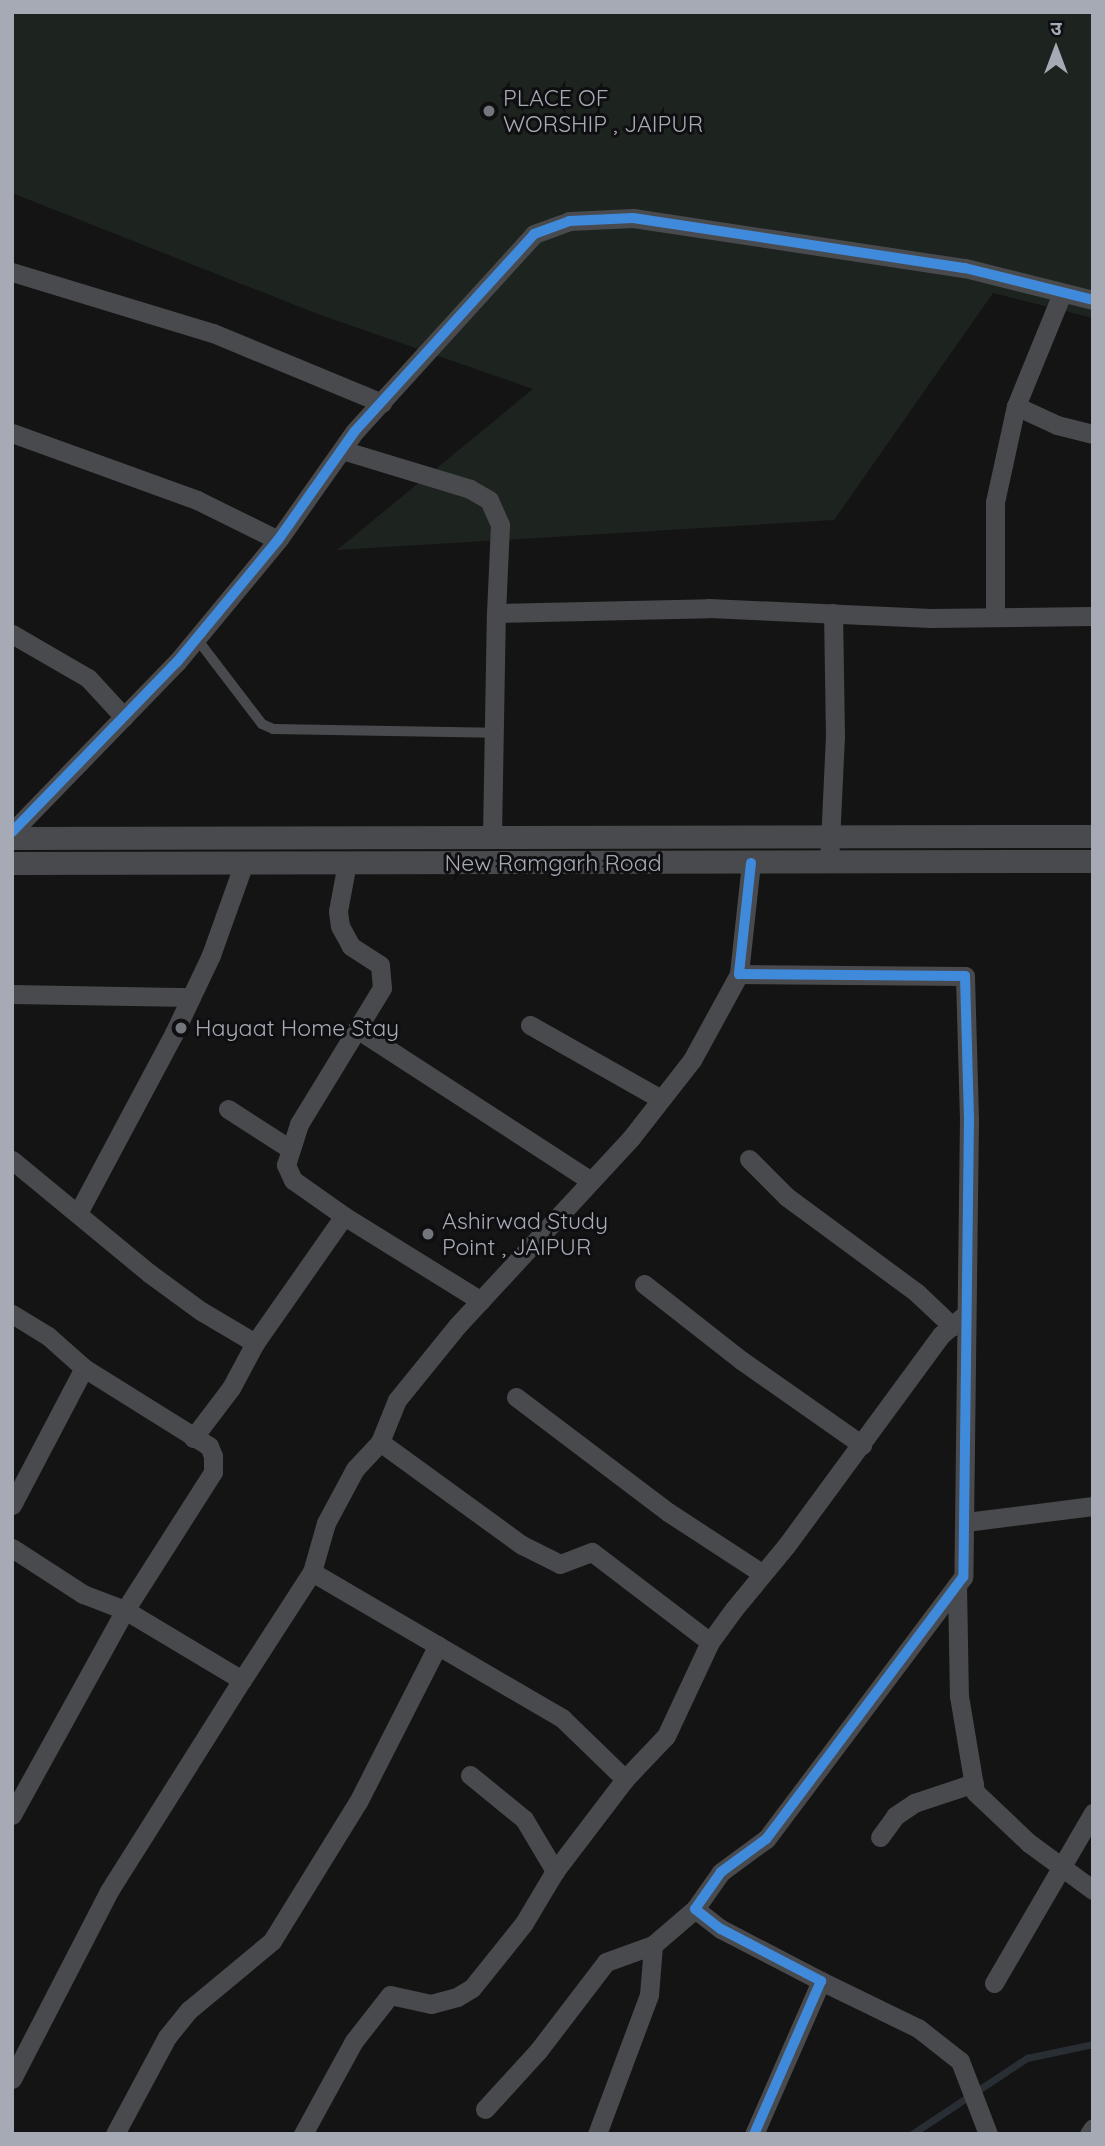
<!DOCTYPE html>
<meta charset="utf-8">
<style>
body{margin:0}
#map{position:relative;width:1105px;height:2146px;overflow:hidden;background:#141414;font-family:Quicksand,"Noto Sans Devanagari",sans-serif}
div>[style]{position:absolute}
.green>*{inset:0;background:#1d231e}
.stream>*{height:7px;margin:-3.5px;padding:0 3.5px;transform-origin:3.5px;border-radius:3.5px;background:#292e35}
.service>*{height:10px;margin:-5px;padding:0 5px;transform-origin:5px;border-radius:5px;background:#494a4d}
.minor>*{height:19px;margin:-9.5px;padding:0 9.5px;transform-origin:9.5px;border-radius:9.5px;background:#494a4d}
.tertiary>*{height:23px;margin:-11.5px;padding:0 11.5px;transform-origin:11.5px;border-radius:11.5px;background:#494a4d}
.cycleway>*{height:10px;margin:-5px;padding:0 5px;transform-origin:5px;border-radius:5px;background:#408adc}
.dots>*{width:19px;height:19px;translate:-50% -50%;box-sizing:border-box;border:4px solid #0f0e10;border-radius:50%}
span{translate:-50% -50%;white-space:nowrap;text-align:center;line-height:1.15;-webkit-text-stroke:6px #0f0e10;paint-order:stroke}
.poi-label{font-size:23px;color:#a6aab5}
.left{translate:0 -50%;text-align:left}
.street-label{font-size:23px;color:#a6aab5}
.frame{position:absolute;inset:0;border:14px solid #a6aab5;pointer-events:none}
.north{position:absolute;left:1021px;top:14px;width:70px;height:70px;-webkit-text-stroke:5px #0f0e10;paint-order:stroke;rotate:0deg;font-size:19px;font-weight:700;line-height:28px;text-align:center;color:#a6aab5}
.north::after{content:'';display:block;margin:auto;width:24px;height:32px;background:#a6aab5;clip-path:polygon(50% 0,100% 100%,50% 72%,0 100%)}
</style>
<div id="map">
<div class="green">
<div style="clip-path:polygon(12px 12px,1093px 12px,1093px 318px,993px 293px,834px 520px,337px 550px,533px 389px,315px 313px,12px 193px)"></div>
</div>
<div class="stream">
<div style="left:912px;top:2134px;width:138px;rotate:-33.5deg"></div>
<div style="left:1027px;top:2058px;width:67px;rotate:-12deg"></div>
</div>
<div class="service">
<div style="left:197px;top:639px;width:107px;rotate:52.6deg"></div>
<div style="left:262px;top:724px;width:12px;rotate:24deg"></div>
<div style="left:273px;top:729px;width:220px;rotate:1deg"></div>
</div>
<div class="minor">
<div style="left:12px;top:272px;width:210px;rotate:16.9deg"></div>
<div style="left:213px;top:333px;width:183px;rotate:22.5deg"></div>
<div style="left:1016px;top:406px;width:45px;rotate:24.9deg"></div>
<div style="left:1057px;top:425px;width:37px;rotate:14deg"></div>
<div style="left:12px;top:433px;width:197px;rotate:19.9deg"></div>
<div style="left:197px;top:500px;width:90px;rotate:26.3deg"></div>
<div style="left:342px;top:450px;width:134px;rotate:16.9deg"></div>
<div style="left:470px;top:489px;width:22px;rotate:30deg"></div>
<div style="left:489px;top:500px;width:27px;rotate:66deg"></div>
<div style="left:500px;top:525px;width:88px;rotate:92.6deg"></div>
<div style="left:995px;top:617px;width:115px;rotate:-90deg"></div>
<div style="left:995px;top:502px;width:98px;rotate:-77.7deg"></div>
<div style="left:1016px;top:406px;width:122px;rotate:-67.8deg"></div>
<div style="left:12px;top:634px;width:88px;rotate:30.1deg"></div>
<div style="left:88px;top:678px;width:53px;rotate:47.3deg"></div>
<div style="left:12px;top:832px;width:237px;rotate:-45.9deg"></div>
<div style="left:177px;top:662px;width:158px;rotate:-50.4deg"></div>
<div style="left:278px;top:540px;width:133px;rotate:-54.8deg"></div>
<div style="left:355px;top:431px;width:266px;rotate:-47.7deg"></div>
<div style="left:534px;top:234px;width:37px;rotate:-20deg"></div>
<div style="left:569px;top:221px;width:64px;rotate:-2.7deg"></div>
<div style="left:633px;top:218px;width:336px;rotate:8.6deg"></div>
<div style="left:965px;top:268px;width:132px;rotate:14deg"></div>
<div style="left:492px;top:836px;width:223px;rotate:-89deg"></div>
<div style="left:496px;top:613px;width:213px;rotate:-1.3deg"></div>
<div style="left:709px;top:608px;width:222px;rotate:2.6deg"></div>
<div style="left:931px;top:618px;width:162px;rotate:-0.7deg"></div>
<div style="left:751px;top:863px;width:112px;rotate:96.2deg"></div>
<div style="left:739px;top:974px;width:226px;rotate:0.5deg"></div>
<div style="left:965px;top:976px;width:142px;rotate:88.4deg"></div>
<div style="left:969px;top:1118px;width:459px;rotate:90.7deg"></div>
<div style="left:963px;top:1577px;width:328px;rotate:126.9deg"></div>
<div style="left:766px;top:1839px;width:56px;rotate:143.7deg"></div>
<div style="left:721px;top:1872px;width:45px;rotate:125.1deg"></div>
<div style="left:695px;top:1909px;width:33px;rotate:38deg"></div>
<div style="left:721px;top:1929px;width:113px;rotate:27.5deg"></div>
<div style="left:821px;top:1981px;width:167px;rotate:113.6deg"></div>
<div style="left:829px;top:863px;width:126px;rotate:-87.3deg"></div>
<div style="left:835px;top:737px;width:124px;rotate:-90.9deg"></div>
<div style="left:12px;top:994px;width:179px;rotate:1deg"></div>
<div style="left:530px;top:1025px;width:150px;rotate:29.5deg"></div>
<div style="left:357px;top:1029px;width:279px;rotate:33deg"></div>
<div style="left:228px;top:1109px;width:74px;rotate:32.8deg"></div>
<div style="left:749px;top:1159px;width:54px;rotate:45deg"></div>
<div style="left:787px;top:1197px;width:160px;rotate:36.4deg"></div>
<div style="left:916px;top:1292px;width:50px;rotate:43.4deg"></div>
<div style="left:12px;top:1160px;width:178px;rotate:39.5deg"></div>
<div style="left:149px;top:1273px;width:64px;rotate:36.2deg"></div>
<div style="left:201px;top:1311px;width:63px;rotate:30.7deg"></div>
<div style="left:255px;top:1343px;width:155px;rotate:-55deg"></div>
<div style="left:344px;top:1216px;width:62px;rotate:-144.8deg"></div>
<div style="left:293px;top:1180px;width:17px;rotate:-115deg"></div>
<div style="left:286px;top:1165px;width:43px;rotate:-72.4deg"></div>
<div style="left:299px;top:1124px;width:159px;rotate:-58.6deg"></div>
<div style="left:382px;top:988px;width:23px;rotate:-95deg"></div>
<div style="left:380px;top:965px;width:35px;rotate:-147deg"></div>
<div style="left:351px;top:946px;width:23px;rotate:-119deg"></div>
<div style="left:340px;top:926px;width:15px;rotate:-98deg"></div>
<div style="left:338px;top:911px;width:49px;rotate:-79.4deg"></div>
<div style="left:78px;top:1213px;width:204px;rotate:-61.9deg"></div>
<div style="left:174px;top:1033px;width:86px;rotate:-64.6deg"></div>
<div style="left:211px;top:955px;width:98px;rotate:-70.3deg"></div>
<div style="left:344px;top:1216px;width:161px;rotate:31.8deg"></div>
<div style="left:644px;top:1284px;width:123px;rotate:38.1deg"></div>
<div style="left:741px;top:1360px;width:148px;rotate:35.1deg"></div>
<div style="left:12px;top:1314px;width:42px;rotate:31.4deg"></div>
<div style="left:48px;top:1336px;width:48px;rotate:41.6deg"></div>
<div style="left:516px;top:1397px;width:191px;rotate:37.1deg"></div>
<div style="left:668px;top:1512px;width:113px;rotate:33.1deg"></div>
<div style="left:193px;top:1438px;width:63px;rotate:-52.8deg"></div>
<div style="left:231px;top:1388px;width:51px;rotate:-61.9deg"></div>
<div style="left:380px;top:1442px;width:175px;rotate:36deg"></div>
<div style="left:522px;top:1545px;width:42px;rotate:26.6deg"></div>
<div style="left:560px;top:1564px;width:34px;rotate:-21deg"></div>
<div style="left:592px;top:1552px;width:148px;rotate:37.3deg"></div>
<div style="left:12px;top:1505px;width:155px;rotate:-62.3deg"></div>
<div style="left:84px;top:1368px;width:147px;rotate:32deg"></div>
<div style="left:209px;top:1446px;width:11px;rotate:68deg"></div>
<div style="left:213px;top:1456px;width:16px;rotate:90deg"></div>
<div style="left:213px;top:1472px;width:164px;rotate:122.5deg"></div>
<div style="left:125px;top:1610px;width:234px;rotate:118.9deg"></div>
<div style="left:966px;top:1522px;width:128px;rotate:-7.2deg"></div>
<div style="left:12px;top:1548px;width:85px;rotate:32.9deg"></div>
<div style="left:83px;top:1594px;width:45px;rotate:20.9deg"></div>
<div style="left:125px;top:1610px;width:136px;rotate:30.9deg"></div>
<div style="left:242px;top:1680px;width:129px;rotate:-57.1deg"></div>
<div style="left:312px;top:1572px;width:51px;rotate:-74.1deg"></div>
<div style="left:326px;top:1523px;width:61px;rotate:-61.8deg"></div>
<div style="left:355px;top:1469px;width:37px;rotate:-47deg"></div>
<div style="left:380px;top:1442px;width:45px;rotate:-68deg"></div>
<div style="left:397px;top:1400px;width:95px;rotate:-51deg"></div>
<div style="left:457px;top:1326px;width:256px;rotate:-47.2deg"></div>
<div style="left:631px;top:1138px;width:99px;rotate:-52deg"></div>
<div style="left:692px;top:1060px;width:98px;rotate:-61.3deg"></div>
<div style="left:312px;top:1572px;width:290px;rotate:30.3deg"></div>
<div style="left:562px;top:1718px;width:88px;rotate:44.1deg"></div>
<div style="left:957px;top:1585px;width:111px;rotate:89deg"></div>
<div style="left:959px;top:1696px;width:97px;rotate:80.5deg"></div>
<div style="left:975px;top:1792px;width:74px;rotate:43.4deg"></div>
<div style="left:1029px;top:1843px;width:79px;rotate:36.3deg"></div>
<div style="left:470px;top:1775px;width:70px;rotate:39.2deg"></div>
<div style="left:524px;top:1819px;width:61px;rotate:59.2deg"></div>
<div style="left:880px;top:1837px;width:26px;rotate:-54deg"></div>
<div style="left:895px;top:1816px;width:23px;rotate:-34deg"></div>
<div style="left:914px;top:1803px;width:63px;rotate:-18.4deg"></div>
<div style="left:821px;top:1981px;width:108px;rotate:25.9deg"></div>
<div style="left:918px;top:2028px;width:53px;rotate:38.2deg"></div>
<div style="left:960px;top:2061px;width:78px;rotate:69deg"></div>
<div style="left:994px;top:1983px;width:197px;rotate:-59.8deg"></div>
<div style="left:12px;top:2079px;width:212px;rotate:-62.7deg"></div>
<div style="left:109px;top:1891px;width:249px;rotate:-57.8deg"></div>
<div style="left:485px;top:2109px;width:79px;rotate:-47.6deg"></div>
<div style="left:538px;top:2051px;width:112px;rotate:-52.6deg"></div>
<div style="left:606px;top:1962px;width:50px;rotate:-19.9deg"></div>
<div style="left:653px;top:1945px;width:55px;rotate:-40.6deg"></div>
<div style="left:115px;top:2134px;width:110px;rotate:-61.8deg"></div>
<div style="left:167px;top:2037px;width:35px;rotate:-51deg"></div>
<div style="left:189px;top:2010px;width:108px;rotate:-39.7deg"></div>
<div style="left:272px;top:1941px;width:163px;rotate:-58.3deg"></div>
<div style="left:358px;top:1802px;width:176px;rotate:-63deg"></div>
<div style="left:303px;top:2134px;width:106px;rotate:-61.3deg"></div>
<div style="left:354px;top:2041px;width:58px;rotate:-52deg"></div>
<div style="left:390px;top:1995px;width:42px;rotate:12.4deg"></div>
<div style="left:431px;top:2004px;width:27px;rotate:-15deg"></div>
<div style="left:457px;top:1997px;width:17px;rotate:-31deg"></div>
<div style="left:472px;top:1988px;width:83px;rotate:-51.3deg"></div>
<div style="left:524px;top:1923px;width:61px;rotate:-59.2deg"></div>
<div style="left:555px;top:1871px;width:116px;rotate:-52.7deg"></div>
<div style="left:625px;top:1779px;width:59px;rotate:-46.4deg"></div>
<div style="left:666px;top:1736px;width:104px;rotate:-64.9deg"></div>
<div style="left:710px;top:1642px;width:41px;rotate:-54deg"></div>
<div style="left:734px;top:1609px;width:82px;rotate:-50.5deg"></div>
<div style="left:786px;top:1546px;width:262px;rotate:-53.7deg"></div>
<div style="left:941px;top:1335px;width:31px;rotate:-40deg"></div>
<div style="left:597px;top:2134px;width:148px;rotate:-69.5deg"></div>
<div style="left:649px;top:1995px;width:50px;rotate:-85.4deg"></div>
<div style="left:1089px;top:2134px;width:7px;rotate:-56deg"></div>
</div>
<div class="tertiary">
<div style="left:12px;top:838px;width:1081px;rotate:-0.11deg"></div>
<div style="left:12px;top:863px;width:1081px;rotate:-0.11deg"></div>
</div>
<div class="cycleway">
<div style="left:12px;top:832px;width:237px;rotate:-45.9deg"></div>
<div style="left:177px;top:662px;width:158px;rotate:-50.4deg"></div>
<div style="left:278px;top:540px;width:133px;rotate:-54.8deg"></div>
<div style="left:355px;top:431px;width:266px;rotate:-47.7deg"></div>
<div style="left:534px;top:234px;width:37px;rotate:-20deg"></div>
<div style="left:569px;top:221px;width:64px;rotate:-2.7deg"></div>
<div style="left:633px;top:218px;width:336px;rotate:8.6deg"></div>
<div style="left:965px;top:268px;width:132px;rotate:14deg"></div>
<div style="left:751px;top:863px;width:112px;rotate:96.2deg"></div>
<div style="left:739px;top:974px;width:226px;rotate:0.5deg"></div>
<div style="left:965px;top:976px;width:142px;rotate:88.4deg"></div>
<div style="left:969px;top:1118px;width:459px;rotate:90.7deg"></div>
<div style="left:963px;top:1577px;width:328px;rotate:126.9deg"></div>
<div style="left:766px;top:1839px;width:56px;rotate:143.7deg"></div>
<div style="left:721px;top:1872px;width:45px;rotate:125.1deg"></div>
<div style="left:695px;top:1909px;width:33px;rotate:38deg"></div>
<div style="left:721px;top:1929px;width:113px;rotate:27.5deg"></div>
<div style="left:821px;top:1981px;width:167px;rotate:113.6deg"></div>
</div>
<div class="dots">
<div style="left:489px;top:111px;background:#73767d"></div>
<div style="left:181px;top:1028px;background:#73767d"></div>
<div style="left:428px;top:1234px;background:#73767d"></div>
</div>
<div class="poi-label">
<span class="left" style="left:503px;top:111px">PLACE OF<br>WORSHIP , JAIPUR</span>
<span class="left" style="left:195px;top:1028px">Hayaat Home Stay</span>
<span class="left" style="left:442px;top:1234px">Ashirwad Study<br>Point , JAIPUR</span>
</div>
<div class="street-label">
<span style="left:553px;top:863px">New Ramgarh Road</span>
</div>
<div class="frame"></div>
<div class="north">उ</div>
</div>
